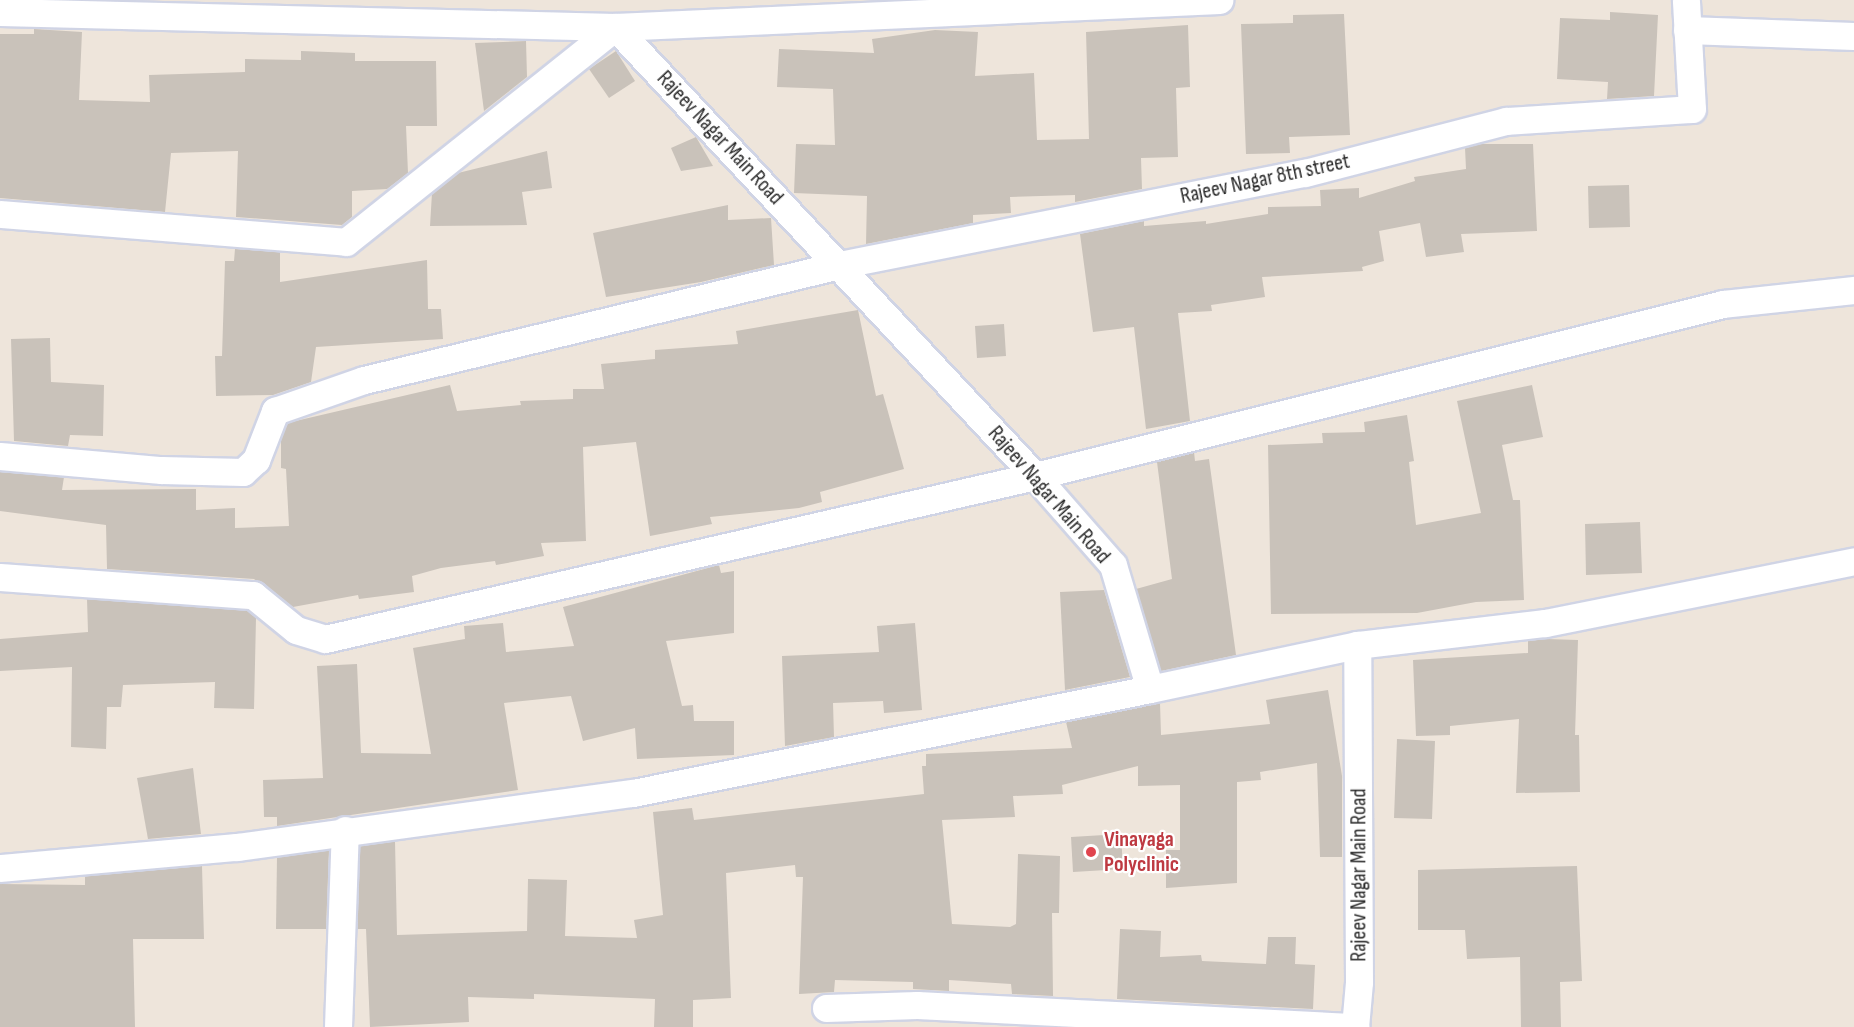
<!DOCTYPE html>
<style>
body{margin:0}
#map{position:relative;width:1854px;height:1027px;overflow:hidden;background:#eee5db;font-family:"Sofia Sans Condensed",sans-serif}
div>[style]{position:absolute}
.building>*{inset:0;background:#c9c2ba}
.roads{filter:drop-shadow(2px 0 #d0d4e5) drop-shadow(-2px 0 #d0d4e5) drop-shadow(0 2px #d0d4e5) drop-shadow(0 -2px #d0d4e5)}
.street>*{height:27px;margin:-13.5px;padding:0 13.5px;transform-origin:13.5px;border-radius:13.5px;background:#fff}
.dots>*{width:16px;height:16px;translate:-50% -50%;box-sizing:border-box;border:3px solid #fff;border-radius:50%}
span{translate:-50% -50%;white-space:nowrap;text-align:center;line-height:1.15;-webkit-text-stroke:4.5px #fff;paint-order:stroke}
.street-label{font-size:22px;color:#2a2a2a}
.health-label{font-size:22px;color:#be3a42;font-weight:700}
.left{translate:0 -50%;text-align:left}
</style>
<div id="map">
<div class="building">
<div style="clip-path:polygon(1610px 12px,1658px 15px,1654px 96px,1607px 99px,1608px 82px,1557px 79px,1560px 18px,1610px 20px)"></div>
<div style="clip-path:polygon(1344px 14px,1350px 135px,1289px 137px,1290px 153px,1246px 154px,1241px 24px,1293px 23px,1293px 15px)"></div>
<div style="clip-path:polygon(1188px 25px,1190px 87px,1176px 88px,1178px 157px,1141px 158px,1142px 189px,1075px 202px,1075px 195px,1010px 197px,1011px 213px,973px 215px,973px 223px,866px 244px,867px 196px,794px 193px,796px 144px,835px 145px,833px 89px,777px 87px,779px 49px,874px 53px,872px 39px,935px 30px,978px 32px,975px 76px,1034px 73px,1037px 140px,1089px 139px,1086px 32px)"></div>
<div style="clip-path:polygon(34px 29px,82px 32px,79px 100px,150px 102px,149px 75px,245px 72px,245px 59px,301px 60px,301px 51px,355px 53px,355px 61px,436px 61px,437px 126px,406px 126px,408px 173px,387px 189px,352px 191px,352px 217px,342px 225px,236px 217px,238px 151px,171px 153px,165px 212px,0 198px,0 34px,34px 34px)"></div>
<div style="clip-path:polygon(526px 41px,527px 77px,484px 111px,475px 43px)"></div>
<div style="clip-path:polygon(616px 51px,635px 81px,609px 98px,589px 69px)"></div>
<div style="clip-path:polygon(696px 137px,713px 166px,681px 171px,671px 148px)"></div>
<div style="clip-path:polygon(1480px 144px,1533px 144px,1537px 231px,1461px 234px,1464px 252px,1426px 257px,1420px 223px,1379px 231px,1384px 261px,1362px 267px,1363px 271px,1262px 277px,1265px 297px,1211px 305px,1212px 311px,1178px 313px,1190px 421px,1146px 429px,1134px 327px,1093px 332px,1080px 234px,1144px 221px,1144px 226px,1206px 221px,1206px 224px,1268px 214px,1268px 207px,1321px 206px,1320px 190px,1359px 188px,1359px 198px,1415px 181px,1414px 177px,1466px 169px,1465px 148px)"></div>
<div style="clip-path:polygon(547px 151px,552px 188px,522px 192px,527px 225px,430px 226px,432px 193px,458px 173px)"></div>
<div style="clip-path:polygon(1629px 185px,1630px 227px,1589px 228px,1588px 186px)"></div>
<div style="clip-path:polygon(728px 205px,728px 220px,771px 218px,774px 265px,701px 282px,606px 297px,593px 233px)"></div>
<div style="clip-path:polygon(235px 249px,280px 252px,280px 282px,427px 260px,428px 309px,441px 309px,443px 339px,316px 347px,311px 382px,273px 395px,216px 396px,215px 356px,222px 356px,225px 261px,234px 261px)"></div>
<div style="clip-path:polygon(858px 310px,876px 396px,883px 394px,904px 469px,820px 492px,822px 502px,799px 508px,710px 517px,712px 524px,650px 536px,636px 442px,583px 447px,586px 541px,541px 543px,544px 556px,496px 565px,495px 561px,441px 568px,412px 576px,414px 592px,359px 599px,358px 595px,293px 607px,254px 579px,107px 569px,106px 525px,0 511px,0 472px,64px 477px,62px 490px,196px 489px,196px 510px,235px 508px,235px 528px,289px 526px,286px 469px,281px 468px,281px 439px,287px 423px,450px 385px,457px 411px,521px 405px,520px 401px,573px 399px,573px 389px,604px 389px,601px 364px,655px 359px,655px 350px,738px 344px,736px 331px)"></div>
<div style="clip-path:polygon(1004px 324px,1006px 356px,977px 358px,975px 326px)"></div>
<div style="clip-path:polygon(50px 338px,51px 382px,104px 385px,103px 436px,70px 435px,68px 446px,14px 441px,11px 339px)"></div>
<div style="clip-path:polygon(1532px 385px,1543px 437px,1502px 445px,1513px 500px,1520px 500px,1524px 600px,1476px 602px,1417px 613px,1271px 614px,1268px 445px,1323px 443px,1322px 433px,1365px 432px,1364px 422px,1407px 415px,1414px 461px,1409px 462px,1416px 525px,1481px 513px,1457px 401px)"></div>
<div style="clip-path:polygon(1194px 452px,1195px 461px,1209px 459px,1236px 655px,1161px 671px,1136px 589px,1172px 579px,1157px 462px)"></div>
<div style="clip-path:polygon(1640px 522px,1642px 573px,1586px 575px,1585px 524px)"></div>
<div style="clip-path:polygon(719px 565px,721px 573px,734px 571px,734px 633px,666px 641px,682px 706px,693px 705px,694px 721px,734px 721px,734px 755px,637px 759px,635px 728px,583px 741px,571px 696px,504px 703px,518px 790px,277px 826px,277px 817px,264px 817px,263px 780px,323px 778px,317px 666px,357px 664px,361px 753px,431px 754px,413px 648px,465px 639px,464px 626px,503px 623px,506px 652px,574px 646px,563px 607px)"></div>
<div style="clip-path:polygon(1104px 590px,1130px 677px,1065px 690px,1060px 592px)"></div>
<div style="clip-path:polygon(87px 599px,247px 610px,256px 618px,254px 709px,214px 708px,215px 682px,123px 685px,121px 707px,107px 707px,106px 749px,71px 747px,72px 667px,0 671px,0 639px,88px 632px)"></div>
<div style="clip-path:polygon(915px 623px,922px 710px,884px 713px,883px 701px,833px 703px,834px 737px,785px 746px,782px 656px,879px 652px,877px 626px)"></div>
<div style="clip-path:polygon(1546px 639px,1578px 640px,1575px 735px,1579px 735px,1580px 792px,1516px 793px,1519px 719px,1450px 726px,1450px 735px,1416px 736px,1413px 660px,1528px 653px,1528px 641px)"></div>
<div style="clip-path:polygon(1328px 690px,1342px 776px,1342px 857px,1320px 857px,1317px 763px,1260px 772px,1261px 780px,1237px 782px,1237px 883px,1166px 888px,1166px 850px,1180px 850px,1180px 785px,1138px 786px,1138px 766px,1062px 785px,1063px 794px,1013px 796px,1015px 817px,942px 820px,952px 924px,1010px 927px,1016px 924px,1018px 854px,1060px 856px,1059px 913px,1052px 913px,1053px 996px,1012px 994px,1011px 984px,949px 980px,949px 991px,913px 989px,913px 982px,835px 980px,834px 992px,799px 994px,803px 877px,796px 877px,795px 865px,726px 873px,731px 998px,693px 1000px,693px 1027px,654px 1027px,655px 999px,534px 994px,534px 999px,468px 997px,469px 1022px,370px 1027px,366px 929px,357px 929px,360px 846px,395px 841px,397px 935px,527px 931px,528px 879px,567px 880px,565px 936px,637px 938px,634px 920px,663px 915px,653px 812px,692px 808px,694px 820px,924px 794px,922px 766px,926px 766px,926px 754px,1072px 748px,1066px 722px,1160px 703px,1161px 735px,1270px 724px,1266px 700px)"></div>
<div style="clip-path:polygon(1397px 739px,1435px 741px,1432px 819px,1394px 818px)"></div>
<div style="clip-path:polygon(193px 768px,201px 834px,148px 839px,137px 778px)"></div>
<div style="clip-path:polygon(1121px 834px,1123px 869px,1073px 872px,1071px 837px)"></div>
<div style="clip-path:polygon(329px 850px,326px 929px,276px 929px,277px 857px)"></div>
<div style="clip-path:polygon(202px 866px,204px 939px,133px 939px,135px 1027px,0 1027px,0 884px,85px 885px,85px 876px)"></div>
<div style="clip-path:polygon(1577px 866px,1582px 981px,1560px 982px,1561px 1027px,1521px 1027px,1520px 957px,1467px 959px,1465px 930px,1418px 930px,1418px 870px)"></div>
<div style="clip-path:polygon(1120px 929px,1161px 931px,1160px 957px,1201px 955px,1202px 961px,1266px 964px,1268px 937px,1296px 937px,1295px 964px,1315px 965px,1313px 1009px,1117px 999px)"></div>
</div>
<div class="roads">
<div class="street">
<div style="left:0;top:12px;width:615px;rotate:1.4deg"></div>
<div style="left:615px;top:27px;width:605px;rotate:-2.56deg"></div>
<div style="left:615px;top:27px;width:615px;rotate:46.91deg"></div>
<div style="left:1035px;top:476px;width:118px;rotate:48.8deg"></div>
<div style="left:1113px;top:565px;width:129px;rotate:73.4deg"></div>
<div style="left:1150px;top:689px;width:212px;rotate:-12deg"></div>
<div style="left:1357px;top:645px;width:189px;rotate:-6.7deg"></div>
<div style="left:1545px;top:623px;width:315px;rotate:-11.3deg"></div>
<div style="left:1687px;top:30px;width:167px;rotate:2.1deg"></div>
<div style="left:0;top:214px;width:347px;rotate:4.6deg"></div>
<div style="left:346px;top:242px;width:344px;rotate:-38.6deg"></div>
<div style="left:0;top:456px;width:162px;rotate:5deg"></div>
<div style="left:161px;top:470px;width:82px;rotate:1.4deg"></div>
<div style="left:243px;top:472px;width:18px;rotate:-43deg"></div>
<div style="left:256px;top:460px;width:53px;rotate:-68.8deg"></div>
<div style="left:275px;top:411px;width:94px;rotate:-19.2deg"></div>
<div style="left:364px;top:380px;width:489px;rotate:-13.6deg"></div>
<div style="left:839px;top:265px;width:475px;rotate:-11.2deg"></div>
<div style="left:1305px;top:173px;width:208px;rotate:-14.5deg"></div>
<div style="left:1506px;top:121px;width:186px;rotate:-3.7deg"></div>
<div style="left:1692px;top:109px;width:109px;rotate:-93.2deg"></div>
<div style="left:0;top:577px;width:254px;rotate:4.1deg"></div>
<div style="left:253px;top:595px;width:55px;rotate:39.1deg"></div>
<div style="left:296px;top:630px;width:30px;rotate:17deg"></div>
<div style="left:325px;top:639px;width:728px;rotate:-12.93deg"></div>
<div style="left:1035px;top:476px;width:709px;rotate:-14.04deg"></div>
<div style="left:1723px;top:304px;width:132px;rotate:-6.1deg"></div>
<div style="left:0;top:868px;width:238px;rotate:-5.1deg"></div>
<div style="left:237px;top:847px;width:400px;rotate:-7.8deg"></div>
<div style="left:633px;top:793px;width:527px;rotate:-11.37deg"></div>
<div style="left:826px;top:1008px;width:91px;rotate:-1.9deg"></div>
<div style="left:917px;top:1005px;width:439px;rotate:2.9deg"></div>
<div style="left:338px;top:1027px;width:197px;rotate:-88deg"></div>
<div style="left:1355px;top:1027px;width:45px;rotate:-84.9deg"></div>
<div style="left:1359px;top:982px;width:337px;rotate:-90.3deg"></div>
</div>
</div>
<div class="dots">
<div style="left:1091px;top:852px;background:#e0444e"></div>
</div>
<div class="street-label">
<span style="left:720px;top:138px;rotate:47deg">Rajeev Nagar Main Road</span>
<span style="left:1265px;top:179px;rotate:-12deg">Rajeev Nagar 8th street</span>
<span style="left:1049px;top:495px;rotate:49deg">Rajeev Nagar Main Road</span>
<span style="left:1359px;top:875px;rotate:-90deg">Rajeev Nagar Main Road</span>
</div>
<div class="health-label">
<span class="left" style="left:1104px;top:852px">Vinayaga<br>Polyclinic</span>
</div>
</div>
